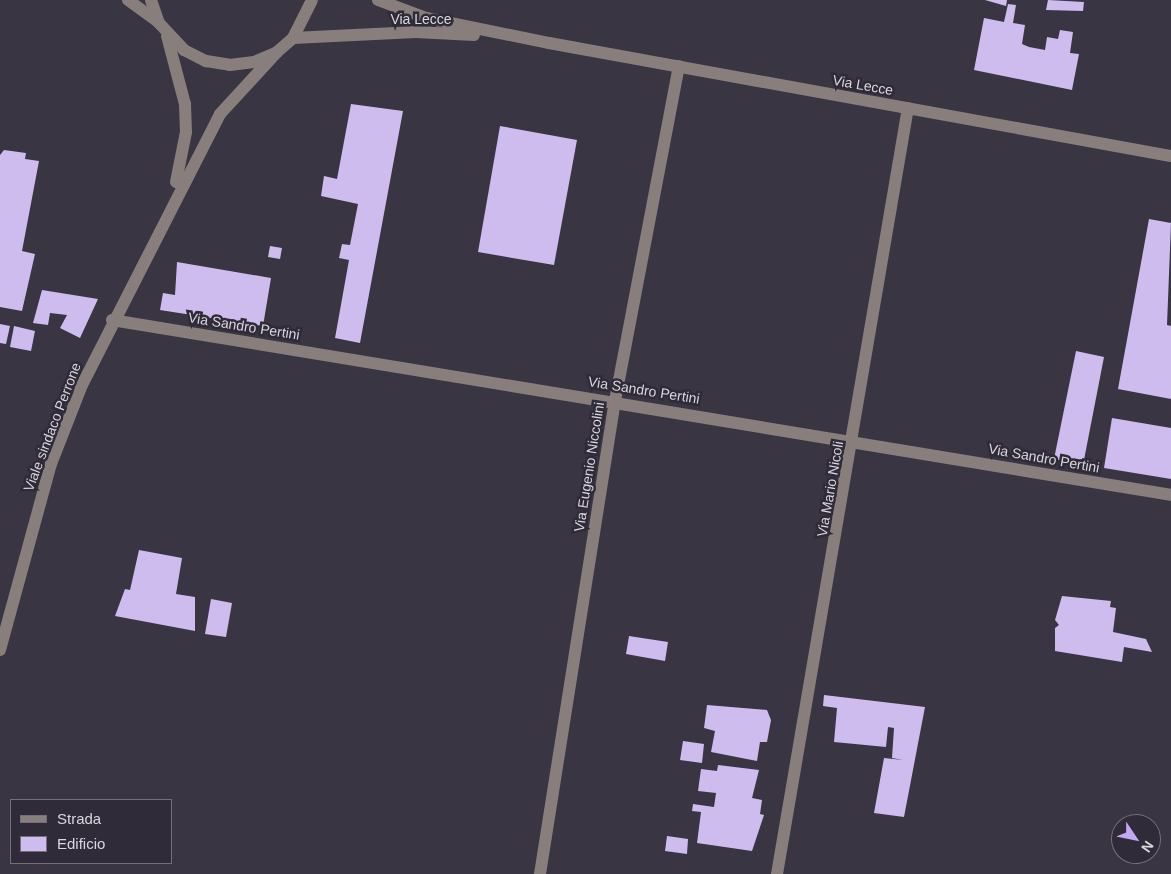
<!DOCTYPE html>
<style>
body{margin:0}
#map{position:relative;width:1171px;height:874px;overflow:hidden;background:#393543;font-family:Arial,sans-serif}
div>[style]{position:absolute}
.building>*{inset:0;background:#cfbcef}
.minor>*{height:12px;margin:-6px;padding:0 6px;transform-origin:6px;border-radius:6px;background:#887f7c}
span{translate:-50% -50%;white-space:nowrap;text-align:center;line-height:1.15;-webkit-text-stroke:5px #2f2b38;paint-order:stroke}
.street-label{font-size:14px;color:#d9d6df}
.legend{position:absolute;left:10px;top:799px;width:162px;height:65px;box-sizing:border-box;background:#2f2b38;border:1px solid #736f7b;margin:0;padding:6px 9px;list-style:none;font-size:15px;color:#d9d6df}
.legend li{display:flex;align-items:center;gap:10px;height:25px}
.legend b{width:25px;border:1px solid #736f7b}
.north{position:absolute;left:1111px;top:814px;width:50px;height:50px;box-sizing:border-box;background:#2f2b38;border:1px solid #736f7b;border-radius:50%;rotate:124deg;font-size:14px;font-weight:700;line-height:20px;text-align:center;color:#d9d6df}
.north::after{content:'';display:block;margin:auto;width:18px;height:22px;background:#c1a8f3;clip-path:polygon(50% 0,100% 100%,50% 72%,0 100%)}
</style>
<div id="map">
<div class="building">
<div style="clip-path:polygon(985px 0,1007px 0,1006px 6px)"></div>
<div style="clip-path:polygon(1048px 0,1084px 2px,1083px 11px,1046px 10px)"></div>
<div style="clip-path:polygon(1008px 4px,1016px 5px,1013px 23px,1025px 25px,1022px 44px,1029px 47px,1045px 50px,1047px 37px,1058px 39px,1060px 30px,1073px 32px,1070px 53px,1079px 54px,1072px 90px,974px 70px,984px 18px,1004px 22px)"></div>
<div style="clip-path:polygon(351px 104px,403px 111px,360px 343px,335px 338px,349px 260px,339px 258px,342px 244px,350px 245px,358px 204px,321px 196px,324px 176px,337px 179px)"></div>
<div style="clip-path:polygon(500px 126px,577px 140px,554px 265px,478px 252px)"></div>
<div style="clip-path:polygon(4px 150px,26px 153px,25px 159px,39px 161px,22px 251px,35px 254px,22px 311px,0 307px,0 155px)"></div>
<div style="clip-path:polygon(1149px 219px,1171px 223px,1167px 325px,1171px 326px,1171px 399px,1118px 389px)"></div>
<div style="clip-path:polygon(270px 246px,282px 248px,280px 259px,268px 257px)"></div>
<div style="clip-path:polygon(177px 262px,271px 278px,263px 326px,160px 310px,163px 293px,175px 295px)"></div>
<div style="clip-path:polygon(42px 290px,98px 299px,80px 338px,60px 328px,67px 315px,50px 313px,48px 325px,33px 323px)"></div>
<div style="clip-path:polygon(0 324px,10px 326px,6px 344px,0 343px)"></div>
<div style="clip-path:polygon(14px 326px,35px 331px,31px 351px,10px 347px)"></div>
<div style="clip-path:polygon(1076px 351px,1104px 357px,1083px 465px,1054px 459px)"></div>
<div style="clip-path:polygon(1112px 418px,1171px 428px,1171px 479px,1104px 468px)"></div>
<div style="clip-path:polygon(139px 550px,182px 558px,176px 594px,195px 597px,195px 631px,115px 616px,125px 589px,130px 590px)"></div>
<div style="clip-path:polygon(1062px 596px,1111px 601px,1110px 607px,1116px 608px,1113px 632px,1146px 639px,1152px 652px,1124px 647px,1122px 662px,1055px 651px,1055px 628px,1059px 625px,1055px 620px)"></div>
<div style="clip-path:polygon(211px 599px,232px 603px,226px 637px,205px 634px)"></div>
<div style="clip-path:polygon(629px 636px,668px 642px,665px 661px,626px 654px)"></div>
<div style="clip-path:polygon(824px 695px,925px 707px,904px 817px,874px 813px,884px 758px,903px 760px,892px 758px,894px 728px,888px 727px,886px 747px,834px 742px,837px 708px,823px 706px)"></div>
<div style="clip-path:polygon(707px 705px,767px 710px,771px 720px,767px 742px,760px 742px,757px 761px,711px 752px,715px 731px,704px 728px)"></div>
<div style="clip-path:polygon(683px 741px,704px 744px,702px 763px,680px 760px)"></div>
<div style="clip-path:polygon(718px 765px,759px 770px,752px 798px,762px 800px,760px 814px,764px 815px,752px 851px,697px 843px,701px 812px,692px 811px,693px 804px,714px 807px,716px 793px,698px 791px,701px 769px,717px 771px)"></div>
<div style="clip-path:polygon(667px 836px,688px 839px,687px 854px,665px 851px)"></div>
</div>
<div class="minor">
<div style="left:128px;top:0;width:37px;rotate:36deg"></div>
<div style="left:151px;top:0;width:24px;rotate:71deg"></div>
<div style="left:159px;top:23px;width:37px;rotate:47deg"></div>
<div style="left:184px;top:50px;width:25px;rotate:27deg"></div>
<div style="left:206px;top:61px;width:24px;rotate:9deg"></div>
<div style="left:230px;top:65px;width:24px;rotate:-7deg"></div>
<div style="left:254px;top:62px;width:25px;rotate:-23deg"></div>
<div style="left:277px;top:52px;width:21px;rotate:-41deg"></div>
<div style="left:293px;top:38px;width:42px;rotate:-63.4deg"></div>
<div style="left:378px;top:0;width:51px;rotate:20.6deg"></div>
<div style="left:426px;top:18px;width:126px;rotate:11.5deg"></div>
<div style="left:549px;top:43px;width:632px;rotate:10.3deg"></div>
<div style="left:167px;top:36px;width:70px;rotate:75.2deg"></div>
<div style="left:185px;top:104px;width:28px;rotate:88deg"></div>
<div style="left:186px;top:132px;width:51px;rotate:101.3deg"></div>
<div style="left:293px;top:38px;width:123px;rotate:-2.8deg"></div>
<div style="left:416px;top:32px;width:58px;rotate:3deg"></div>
<div style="left:112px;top:320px;width:1073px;rotate:9.38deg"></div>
<div style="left:0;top:650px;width:193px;rotate:-74.7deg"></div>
<div style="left:51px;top:464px;width:85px;rotate:-68.6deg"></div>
<div style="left:82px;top:385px;width:304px;rotate:-63deg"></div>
<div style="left:220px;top:114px;width:84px;rotate:-47.4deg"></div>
<div style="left:540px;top:874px;width:479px;rotate:-81deg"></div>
<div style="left:615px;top:401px;width:341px;rotate:-79.2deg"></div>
<div style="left:777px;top:874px;width:777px;rotate:-80.3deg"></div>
</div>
<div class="street-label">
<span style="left:421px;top:19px">Via Lecce</span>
<span style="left:863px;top:85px;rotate:10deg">Via Lecce</span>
<span style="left:244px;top:326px;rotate:9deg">Via Sandro Pertini</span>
<span style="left:644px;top:390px;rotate:9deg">Via Sandro Pertini</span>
<span style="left:52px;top:427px;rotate:-69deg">Viale sindaco Perrone</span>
<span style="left:1044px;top:458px;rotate:10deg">Via Sandro Pertini</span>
<span style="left:589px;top:467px;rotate:-81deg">Via Eugenio Niccolini</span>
<span style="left:830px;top:489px;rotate:-80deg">Via Mario Nicoli</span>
</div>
<ul class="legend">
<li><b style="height:6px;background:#887f7c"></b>Strada</li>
<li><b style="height:14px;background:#cfbcef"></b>Edificio</li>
</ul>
<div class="north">N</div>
</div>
